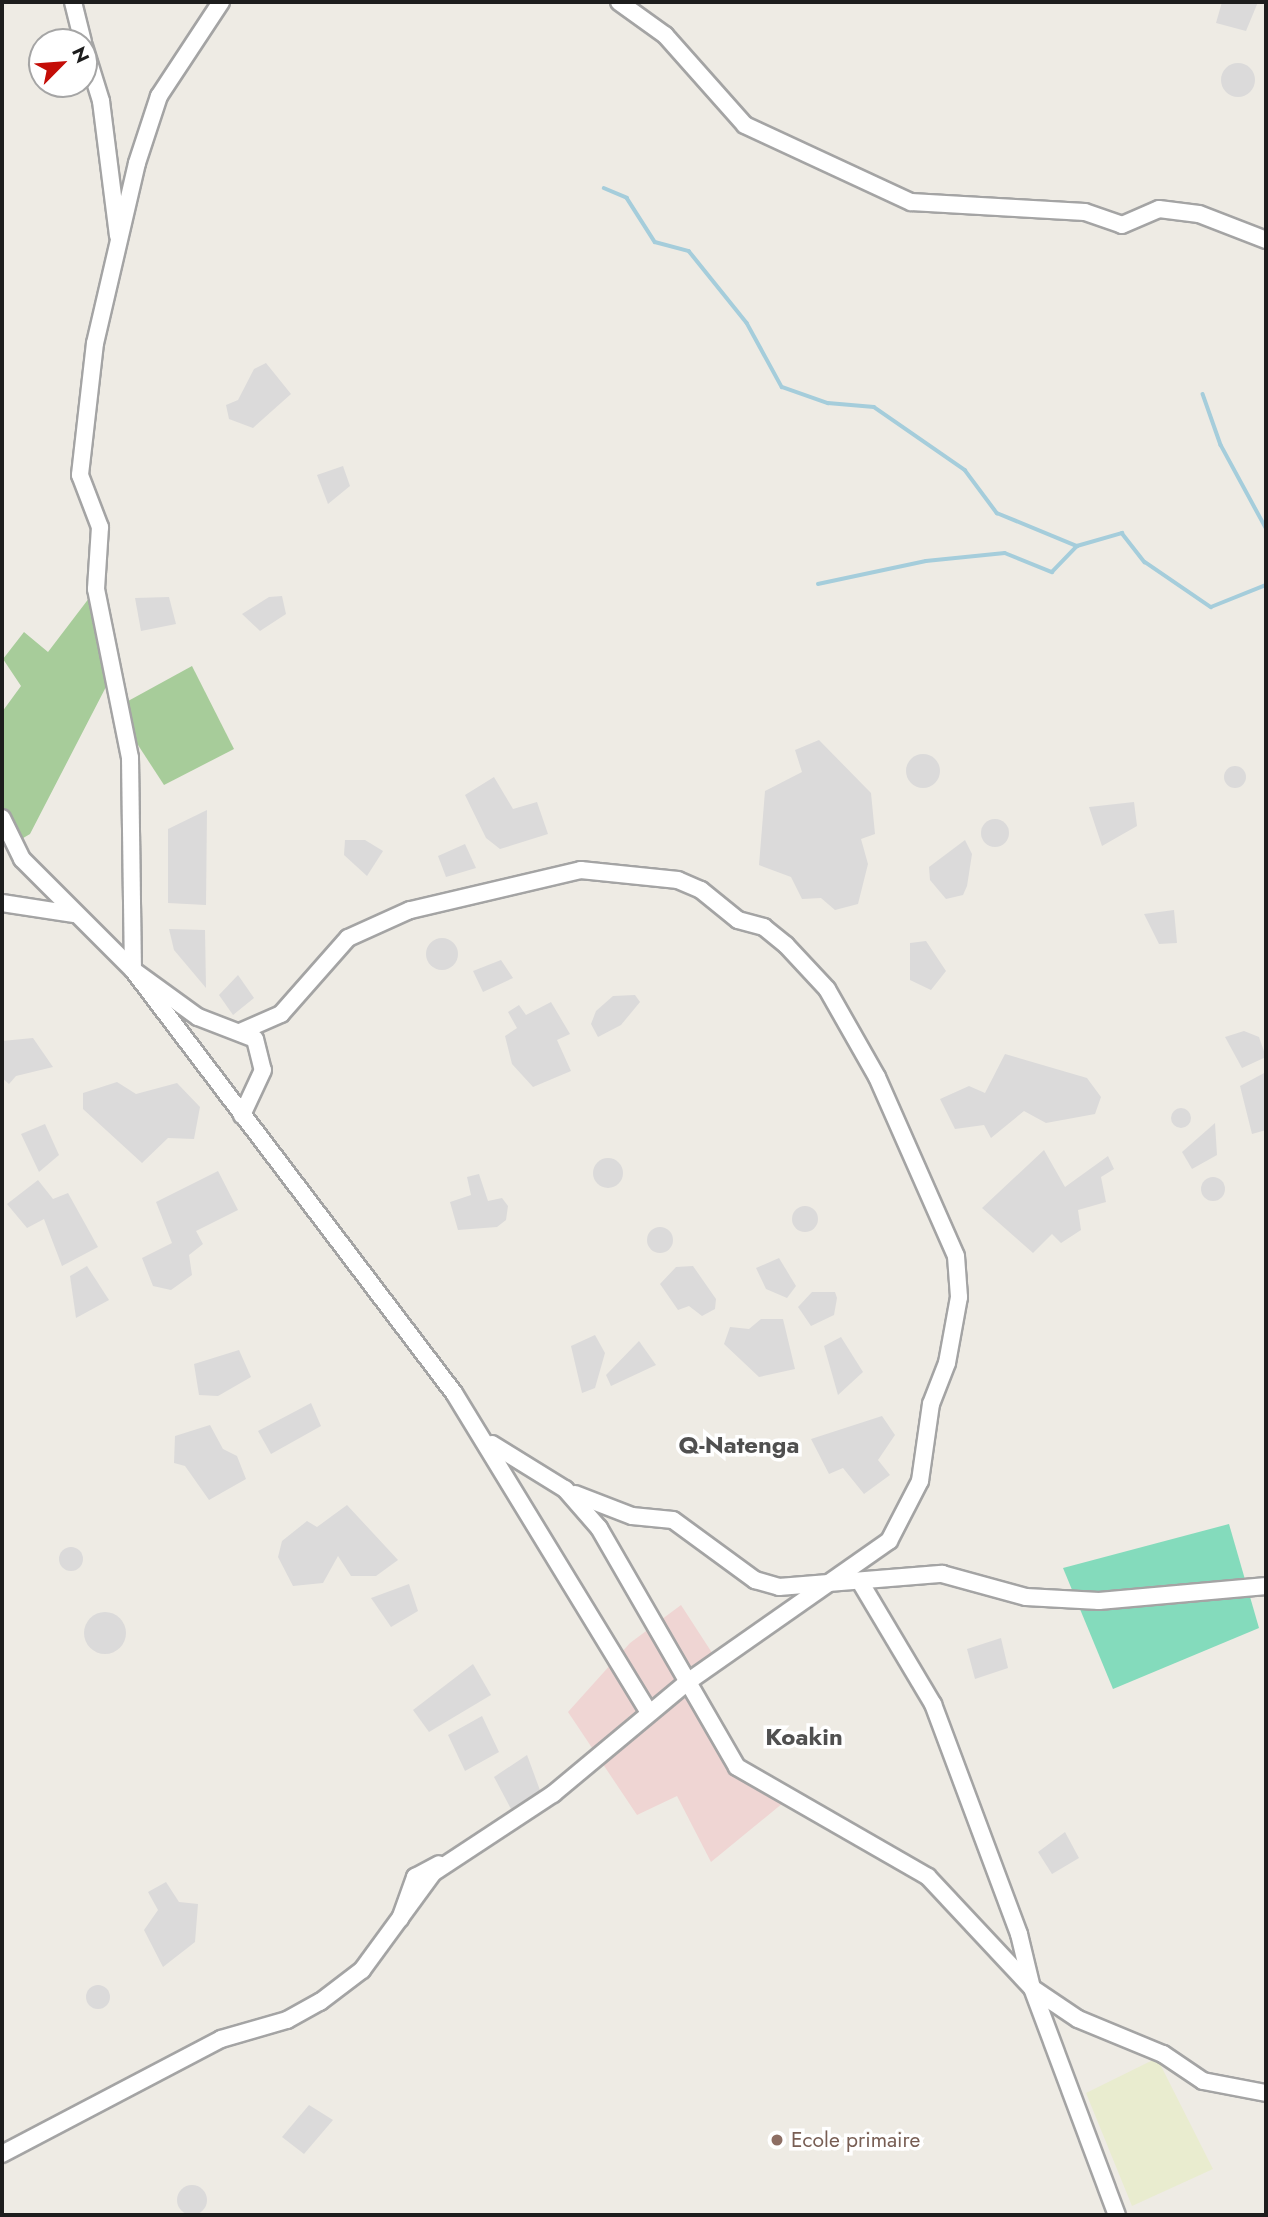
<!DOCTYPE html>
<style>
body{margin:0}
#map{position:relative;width:1268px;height:2217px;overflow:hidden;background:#eeebe4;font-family:Jost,sans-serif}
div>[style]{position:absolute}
.residential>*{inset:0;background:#dbdada}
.round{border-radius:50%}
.commercial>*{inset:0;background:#efd5d3}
.farmland>*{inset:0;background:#e9eccf}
.forest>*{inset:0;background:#a7cc9a}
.pitch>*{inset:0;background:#84dbbc}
.stream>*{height:3.5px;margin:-1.75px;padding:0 1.75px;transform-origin:1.75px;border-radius:1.75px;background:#a5cddb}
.roads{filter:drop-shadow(2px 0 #a4a4a4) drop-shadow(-2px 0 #a4a4a4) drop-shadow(0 2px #a4a4a4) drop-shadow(0 -2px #a4a4a4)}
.minor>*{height:16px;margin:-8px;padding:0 8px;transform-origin:8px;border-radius:8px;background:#fff}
.dots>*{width:19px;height:19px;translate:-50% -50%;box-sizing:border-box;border:4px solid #fff;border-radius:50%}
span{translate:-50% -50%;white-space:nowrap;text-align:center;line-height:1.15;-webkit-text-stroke:7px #fff;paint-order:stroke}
.education-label{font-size:21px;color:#785e54}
.left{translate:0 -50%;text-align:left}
.quarter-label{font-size:24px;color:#505050;font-weight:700}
.frame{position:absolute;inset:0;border:4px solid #1d1d1d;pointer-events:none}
.north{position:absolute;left:28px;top:28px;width:70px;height:70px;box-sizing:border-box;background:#fff;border:2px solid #a5a5a5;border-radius:50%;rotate:65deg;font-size:19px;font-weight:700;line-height:28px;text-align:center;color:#1d1d1d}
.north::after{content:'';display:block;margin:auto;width:24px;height:32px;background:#c40d07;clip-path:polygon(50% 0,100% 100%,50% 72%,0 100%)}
</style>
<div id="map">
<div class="residential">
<div style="clip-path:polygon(1222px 2px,1258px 2px,1246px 31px,1216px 23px)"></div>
<div class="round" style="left:1221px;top:63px;width:34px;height:34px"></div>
<div style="clip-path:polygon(266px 363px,291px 394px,253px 428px,229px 419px,226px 405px,238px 400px,254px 369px)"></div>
<div style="clip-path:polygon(343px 466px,350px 486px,328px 504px,317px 475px)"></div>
<div style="clip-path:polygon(282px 596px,286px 614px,260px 631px,242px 614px,269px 597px)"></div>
<div style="clip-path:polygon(169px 597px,176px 624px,141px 631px,135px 598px)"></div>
<div style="clip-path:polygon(819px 740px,871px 793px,875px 834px,861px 839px,868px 864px,858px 904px,835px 910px,821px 898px,802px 899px,791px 877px,759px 865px,765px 791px,802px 772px,795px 750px)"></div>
<div class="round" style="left:906px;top:754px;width:34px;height:34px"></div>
<div class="round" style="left:1224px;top:766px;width:22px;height:22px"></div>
<div style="clip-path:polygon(494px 777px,513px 809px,537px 802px,548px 834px,500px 849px,486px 838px,465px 795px)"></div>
<div style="clip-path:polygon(1134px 802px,1137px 826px,1102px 846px,1089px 807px)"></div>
<div style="clip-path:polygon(207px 810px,206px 905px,168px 903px,168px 829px)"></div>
<div class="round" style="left:981px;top:819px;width:28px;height:28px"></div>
<div style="clip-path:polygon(345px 840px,365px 840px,383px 851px,367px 876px,344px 855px)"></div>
<div style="clip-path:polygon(965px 840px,972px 854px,967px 886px,963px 895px,946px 899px,930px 880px,929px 867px)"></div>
<div style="clip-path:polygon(465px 844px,476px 868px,446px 877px,438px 856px)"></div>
<div style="clip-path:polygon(1174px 910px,1177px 943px,1159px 944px,1144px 914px)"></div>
<div style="clip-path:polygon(169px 929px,205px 930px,206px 988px,174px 950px)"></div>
<div class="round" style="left:426px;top:938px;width:32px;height:32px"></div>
<div style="clip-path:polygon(926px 941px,946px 971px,931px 990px,910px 980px,910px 943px)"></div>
<div style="clip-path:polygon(501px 960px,513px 978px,483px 992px,473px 971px)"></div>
<div style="clip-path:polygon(238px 975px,254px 998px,233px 1015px,219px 995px)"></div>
<div style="clip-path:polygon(635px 995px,640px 1002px,621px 1025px,598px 1037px,591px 1024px,596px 1011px,613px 996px)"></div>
<div style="clip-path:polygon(551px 1002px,570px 1034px,557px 1040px,571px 1071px,533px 1087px,512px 1064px,505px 1036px,517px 1028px,508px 1012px,519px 1005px,526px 1015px)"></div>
<div style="clip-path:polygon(1244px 1031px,1259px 1037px,1266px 1057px,1242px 1068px,1225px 1037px)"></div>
<div style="clip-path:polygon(33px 1038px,53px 1067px,16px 1076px,9px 1084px,2px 1078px,2px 1041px)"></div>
<div style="clip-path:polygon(1005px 1054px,1087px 1078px,1101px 1097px,1095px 1114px,1046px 1123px,1024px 1111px,991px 1138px,984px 1125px,955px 1129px,940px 1099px,969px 1086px,985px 1093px)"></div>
<div style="clip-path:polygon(1266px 1072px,1266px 1130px,1252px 1134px,1240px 1086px)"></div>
<div style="clip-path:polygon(117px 1082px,136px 1094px,177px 1083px,200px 1107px,194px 1139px,168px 1138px,142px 1163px,83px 1109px,83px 1093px)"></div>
<div class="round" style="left:1171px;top:1108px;width:20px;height:20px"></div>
<div style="clip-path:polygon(1215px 1123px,1217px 1155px,1192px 1169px,1182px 1152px)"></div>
<div style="clip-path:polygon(45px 1124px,59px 1155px,39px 1172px,21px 1134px)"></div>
<div style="clip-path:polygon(1044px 1150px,1065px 1187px,1108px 1156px,1114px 1169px,1101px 1177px,1106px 1202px,1078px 1210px,1081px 1230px,1061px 1243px,1052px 1234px,1033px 1253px,982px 1208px)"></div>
<div class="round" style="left:593px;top:1158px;width:30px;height:30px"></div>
<div style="clip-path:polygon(218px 1171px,238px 1210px,196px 1231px,203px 1244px,189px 1255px,192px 1275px,171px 1290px,153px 1286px,142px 1258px,172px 1243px,156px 1202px)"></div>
<div style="clip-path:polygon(479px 1174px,488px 1201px,502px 1198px,508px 1206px,506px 1220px,497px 1227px,458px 1230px,450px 1202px,471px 1195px,467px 1177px)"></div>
<div class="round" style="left:1201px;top:1177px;width:24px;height:24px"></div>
<div style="clip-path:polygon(38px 1180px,53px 1199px,68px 1193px,98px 1247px,62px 1266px,44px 1219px,27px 1228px,7px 1204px)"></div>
<div class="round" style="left:792px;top:1206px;width:26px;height:26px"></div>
<div class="round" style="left:647px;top:1227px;width:26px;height:26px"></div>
<div style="clip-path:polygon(779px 1258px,796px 1286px,787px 1298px,766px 1289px,756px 1268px)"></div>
<div style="clip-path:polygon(87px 1266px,109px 1300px,76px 1318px,70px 1276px)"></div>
<div style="clip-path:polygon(693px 1266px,716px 1299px,715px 1309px,702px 1316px,689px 1306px,678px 1310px,660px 1284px,676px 1267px)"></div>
<div style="clip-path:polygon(812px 1292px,835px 1292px,837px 1298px,834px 1315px,811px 1326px,798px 1307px)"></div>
<div style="clip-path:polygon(761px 1319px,783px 1319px,795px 1369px,759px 1377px,724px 1344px,730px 1327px,749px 1329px)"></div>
<div style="clip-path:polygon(595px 1335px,605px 1353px,595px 1388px,582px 1393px,571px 1346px)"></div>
<div style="clip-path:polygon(841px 1337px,863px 1372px,838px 1395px,824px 1346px)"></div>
<div style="clip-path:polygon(639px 1341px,656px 1365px,611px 1386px,606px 1375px)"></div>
<div style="clip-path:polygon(239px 1350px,251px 1377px,218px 1396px,199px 1395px,194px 1364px)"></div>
<div style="clip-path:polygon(311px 1403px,321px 1426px,271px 1454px,258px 1431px)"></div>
<div style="clip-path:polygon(882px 1416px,895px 1435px,878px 1460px,890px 1475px,864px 1494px,843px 1468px,829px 1474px,811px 1439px)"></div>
<div style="clip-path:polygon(210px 1425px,223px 1449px,237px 1456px,246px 1479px,209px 1500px,185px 1466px,174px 1463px,175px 1436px)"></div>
<div style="clip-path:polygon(347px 1505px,398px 1560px,376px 1576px,351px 1576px,338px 1556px,323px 1583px,293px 1586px,278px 1557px,282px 1541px,307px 1521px,317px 1527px)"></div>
<div class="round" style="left:59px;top:1547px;width:24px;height:24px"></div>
<div style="clip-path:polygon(409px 1584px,418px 1611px,391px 1627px,371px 1598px)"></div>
<div class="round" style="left:84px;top:1612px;width:42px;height:42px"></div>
<div style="clip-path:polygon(1001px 1638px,1008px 1668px,975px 1679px,967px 1649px)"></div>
<div style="clip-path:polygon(473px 1664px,491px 1695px,429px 1732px,413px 1710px)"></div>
<div style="clip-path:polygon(482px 1716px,499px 1752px,465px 1771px,448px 1735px)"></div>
<div style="clip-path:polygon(527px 1755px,541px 1793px,511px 1809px,494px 1777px)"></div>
<div style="clip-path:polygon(1065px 1832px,1079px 1858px,1052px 1874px,1038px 1852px)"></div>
<div style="clip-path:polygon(166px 1882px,179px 1902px,198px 1904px,195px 1942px,163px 1967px,144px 1930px,158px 1910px,148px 1892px)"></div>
<div class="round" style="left:86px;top:1985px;width:24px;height:24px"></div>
<div style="clip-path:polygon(309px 2105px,333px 2120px,304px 2154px,282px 2137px)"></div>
<div class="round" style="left:177px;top:2185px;width:30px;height:30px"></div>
</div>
<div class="commercial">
<div style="clip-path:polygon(681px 1605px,718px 1662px,686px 1683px,728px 1758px,789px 1798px,711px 1862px,677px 1796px,637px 1815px,568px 1712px,630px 1643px)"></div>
</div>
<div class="farmland">
<div style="clip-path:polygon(1157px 2058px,1213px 2169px,1132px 2206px,1086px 2093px)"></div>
</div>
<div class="forest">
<div style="clip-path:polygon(96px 589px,108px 683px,30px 834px,13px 844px,2px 818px,2px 712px,21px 686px,3px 659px,24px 632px,48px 652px)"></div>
<div style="clip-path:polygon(192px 666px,234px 749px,164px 785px,123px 722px,119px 706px)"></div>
</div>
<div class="pitch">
<div style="clip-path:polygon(1229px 1524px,1259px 1628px,1113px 1689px,1063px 1568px)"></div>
</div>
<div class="stream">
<div style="left:604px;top:188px;width:25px;rotate:23deg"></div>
<div style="left:627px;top:198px;width:52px;rotate:57.5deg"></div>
<div style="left:655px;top:242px;width:35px;rotate:15deg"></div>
<div style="left:689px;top:251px;width:92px;rotate:51.1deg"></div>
<div style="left:747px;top:323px;width:73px;rotate:61.3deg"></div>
<div style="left:782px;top:387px;width:49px;rotate:19.2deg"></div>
<div style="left:828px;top:403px;width:46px;rotate:5deg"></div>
<div style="left:874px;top:407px;width:111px;rotate:34.7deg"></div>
<div style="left:965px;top:470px;width:54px;rotate:53.3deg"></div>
<div style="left:997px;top:513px;width:87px;rotate:22.4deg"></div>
<div style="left:1077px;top:546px;width:47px;rotate:-16.1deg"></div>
<div style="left:1122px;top:533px;width:37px;rotate:52deg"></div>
<div style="left:1145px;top:562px;width:80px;rotate:34.3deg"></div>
<div style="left:1211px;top:607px;width:59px;rotate:-21.8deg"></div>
<div style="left:1203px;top:394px;width:54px;rotate:70.6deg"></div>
<div style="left:1221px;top:445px;width:94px;rotate:61.5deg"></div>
<div style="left:818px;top:584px;width:110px;rotate:-12deg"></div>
<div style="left:926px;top:561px;width:79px;rotate:-5.8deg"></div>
<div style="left:1005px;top:553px;width:51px;rotate:22deg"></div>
<div style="left:1052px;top:572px;width:36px;rotate:-46deg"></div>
</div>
<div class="roads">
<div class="minor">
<div style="left:73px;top:2px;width:41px;rotate:76deg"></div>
<div style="left:221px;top:2px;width:113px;rotate:123.4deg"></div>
<div style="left:159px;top:96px;width:71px;rotate:108.2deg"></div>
<div style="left:137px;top:163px;width:185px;rotate:103.1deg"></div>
<div style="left:95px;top:343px;width:133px;rotate:96.5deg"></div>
<div style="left:80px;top:475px;width:56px;rotate:69deg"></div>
<div style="left:100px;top:527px;width:62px;rotate:93.7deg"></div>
<div style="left:96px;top:589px;width:172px;rotate:78.6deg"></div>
<div style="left:130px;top:758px;width:212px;rotate:89.2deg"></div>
<div style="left:133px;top:970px;width:80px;rotate:35.9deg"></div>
<div style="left:198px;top:1017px;width:61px;rotate:21.1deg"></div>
<div style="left:255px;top:1039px;width:32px;rotate:76deg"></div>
<div style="left:263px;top:1070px;width:50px;rotate:115deg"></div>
<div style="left:619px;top:2px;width:57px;rotate:35.7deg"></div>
<div style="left:665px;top:35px;width:120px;rotate:48.4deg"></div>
<div style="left:745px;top:125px;width:183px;rotate:24.9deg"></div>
<div style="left:911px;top:202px;width:174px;rotate:3.3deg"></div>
<div style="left:1085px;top:212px;width:39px;rotate:19deg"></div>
<div style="left:1122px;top:225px;width:40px;rotate:-23.4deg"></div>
<div style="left:1159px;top:209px;width:40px;rotate:7.1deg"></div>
<div style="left:1199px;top:214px;width:72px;rotate:21.2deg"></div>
<div style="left:84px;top:46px;width:58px;rotate:72.8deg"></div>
<div style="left:101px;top:101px;width:136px;rotate:82.8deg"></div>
<div style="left:2px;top:818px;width:46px;rotate:64deg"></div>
<div style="left:22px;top:859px;width:157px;rotate:45deg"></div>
<div style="left:133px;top:970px;width:531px;rotate:52.81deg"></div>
<div style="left:454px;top:1393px;width:374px;rotate:58.6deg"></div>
<div style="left:2px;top:903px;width:73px;rotate:8.7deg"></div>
<div style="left:492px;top:1444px;width:86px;rotate:31.7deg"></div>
<div style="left:565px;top:1489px;width:52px;rotate:48.9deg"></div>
<div style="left:599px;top:1528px;width:276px;rotate:60deg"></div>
<div style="left:737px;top:1767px;width:220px;rotate:29.9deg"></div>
<div style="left:928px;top:1877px;width:152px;rotate:46.9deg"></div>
<div style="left:1032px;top:1988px;width:242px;rotate:69.5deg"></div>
<div style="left:575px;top:1494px;width:61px;rotate:21.1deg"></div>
<div style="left:632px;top:1516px;width:41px;rotate:5.6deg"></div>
<div style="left:673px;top:1520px;width:102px;rotate:36.2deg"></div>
<div style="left:755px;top:1580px;width:25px;rotate:16deg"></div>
<div style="left:779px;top:1587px;width:164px;rotate:-4.6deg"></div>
<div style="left:942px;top:1574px;width:87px;rotate:15.3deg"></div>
<div style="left:1026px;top:1597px;width:73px;rotate:3.1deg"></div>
<div style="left:1099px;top:1601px;width:168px;rotate:-5.1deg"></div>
<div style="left:862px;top:1585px;width:139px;rotate:59.2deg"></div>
<div style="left:933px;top:1704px;width:246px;rotate:69.5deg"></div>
<div style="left:1019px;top:1934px;width:56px;rotate:76.5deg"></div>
<div style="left:1032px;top:1988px;width:55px;rotate:34deg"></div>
<div style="left:1078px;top:2019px;width:92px;rotate:22.4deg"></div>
<div style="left:1163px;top:2054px;width:48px;rotate:34deg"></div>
<div style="left:1203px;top:2081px;width:64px;rotate:10.8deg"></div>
<div style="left:400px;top:1919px;width:45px;rotate:-70.3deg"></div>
<div style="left:415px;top:1877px;width:27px;rotate:-28deg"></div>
<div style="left:2px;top:2154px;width:247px;rotate:-27.7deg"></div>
<div style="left:221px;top:2039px;width:69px;rotate:-16.1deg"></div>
<div style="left:287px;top:2020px;width:38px;rotate:-29deg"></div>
<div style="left:320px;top:2002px;width:53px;rotate:-37.3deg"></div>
<div style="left:362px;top:1970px;width:120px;rotate:-53.8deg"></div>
<div style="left:433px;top:1873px;width:144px;rotate:-33.4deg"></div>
<div style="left:553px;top:1794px;width:173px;rotate:-39.8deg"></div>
<div style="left:686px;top:1683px;width:248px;rotate:-35deg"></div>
<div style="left:889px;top:1541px;width:68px;rotate:-62.7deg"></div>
<div style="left:920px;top:1481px;width:78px;rotate:-81.9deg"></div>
<div style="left:931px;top:1404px;width:44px;rotate:-68.7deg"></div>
<div style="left:947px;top:1363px;width:67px;rotate:-79.7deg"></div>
<div style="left:959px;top:1297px;width:41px;rotate:-94.2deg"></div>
<div style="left:956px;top:1256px;width:196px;rotate:-113.8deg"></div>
<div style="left:877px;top:1077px;width:101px;rotate:-119.6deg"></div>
<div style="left:827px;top:989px;width:60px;rotate:-133deg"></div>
<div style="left:786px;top:945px;width:28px;rotate:-141deg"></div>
<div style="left:764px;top:927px;width:27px;rotate:-165deg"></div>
<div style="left:738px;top:920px;width:48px;rotate:-141deg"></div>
<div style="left:701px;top:890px;width:25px;rotate:-157deg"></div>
<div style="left:678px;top:880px;width:98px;rotate:-174.1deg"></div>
<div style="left:581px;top:870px;width:176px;rotate:166.8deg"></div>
<div style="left:410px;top:910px;width:68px;rotate:155.7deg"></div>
<div style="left:348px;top:938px;width:101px;rotate:131.4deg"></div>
<div style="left:281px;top:1014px;width:43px;rotate:156.4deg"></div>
</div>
</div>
<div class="dots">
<div style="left:777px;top:2140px;background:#8d6e63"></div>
</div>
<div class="education-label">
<span class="left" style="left:791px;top:2140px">Ecole primaire</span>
</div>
<div class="quarter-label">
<span style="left:739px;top:1445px">Q-Natenga</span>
<span style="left:804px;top:1737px">Koakin</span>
</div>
<div class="frame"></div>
<div class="north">N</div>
</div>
